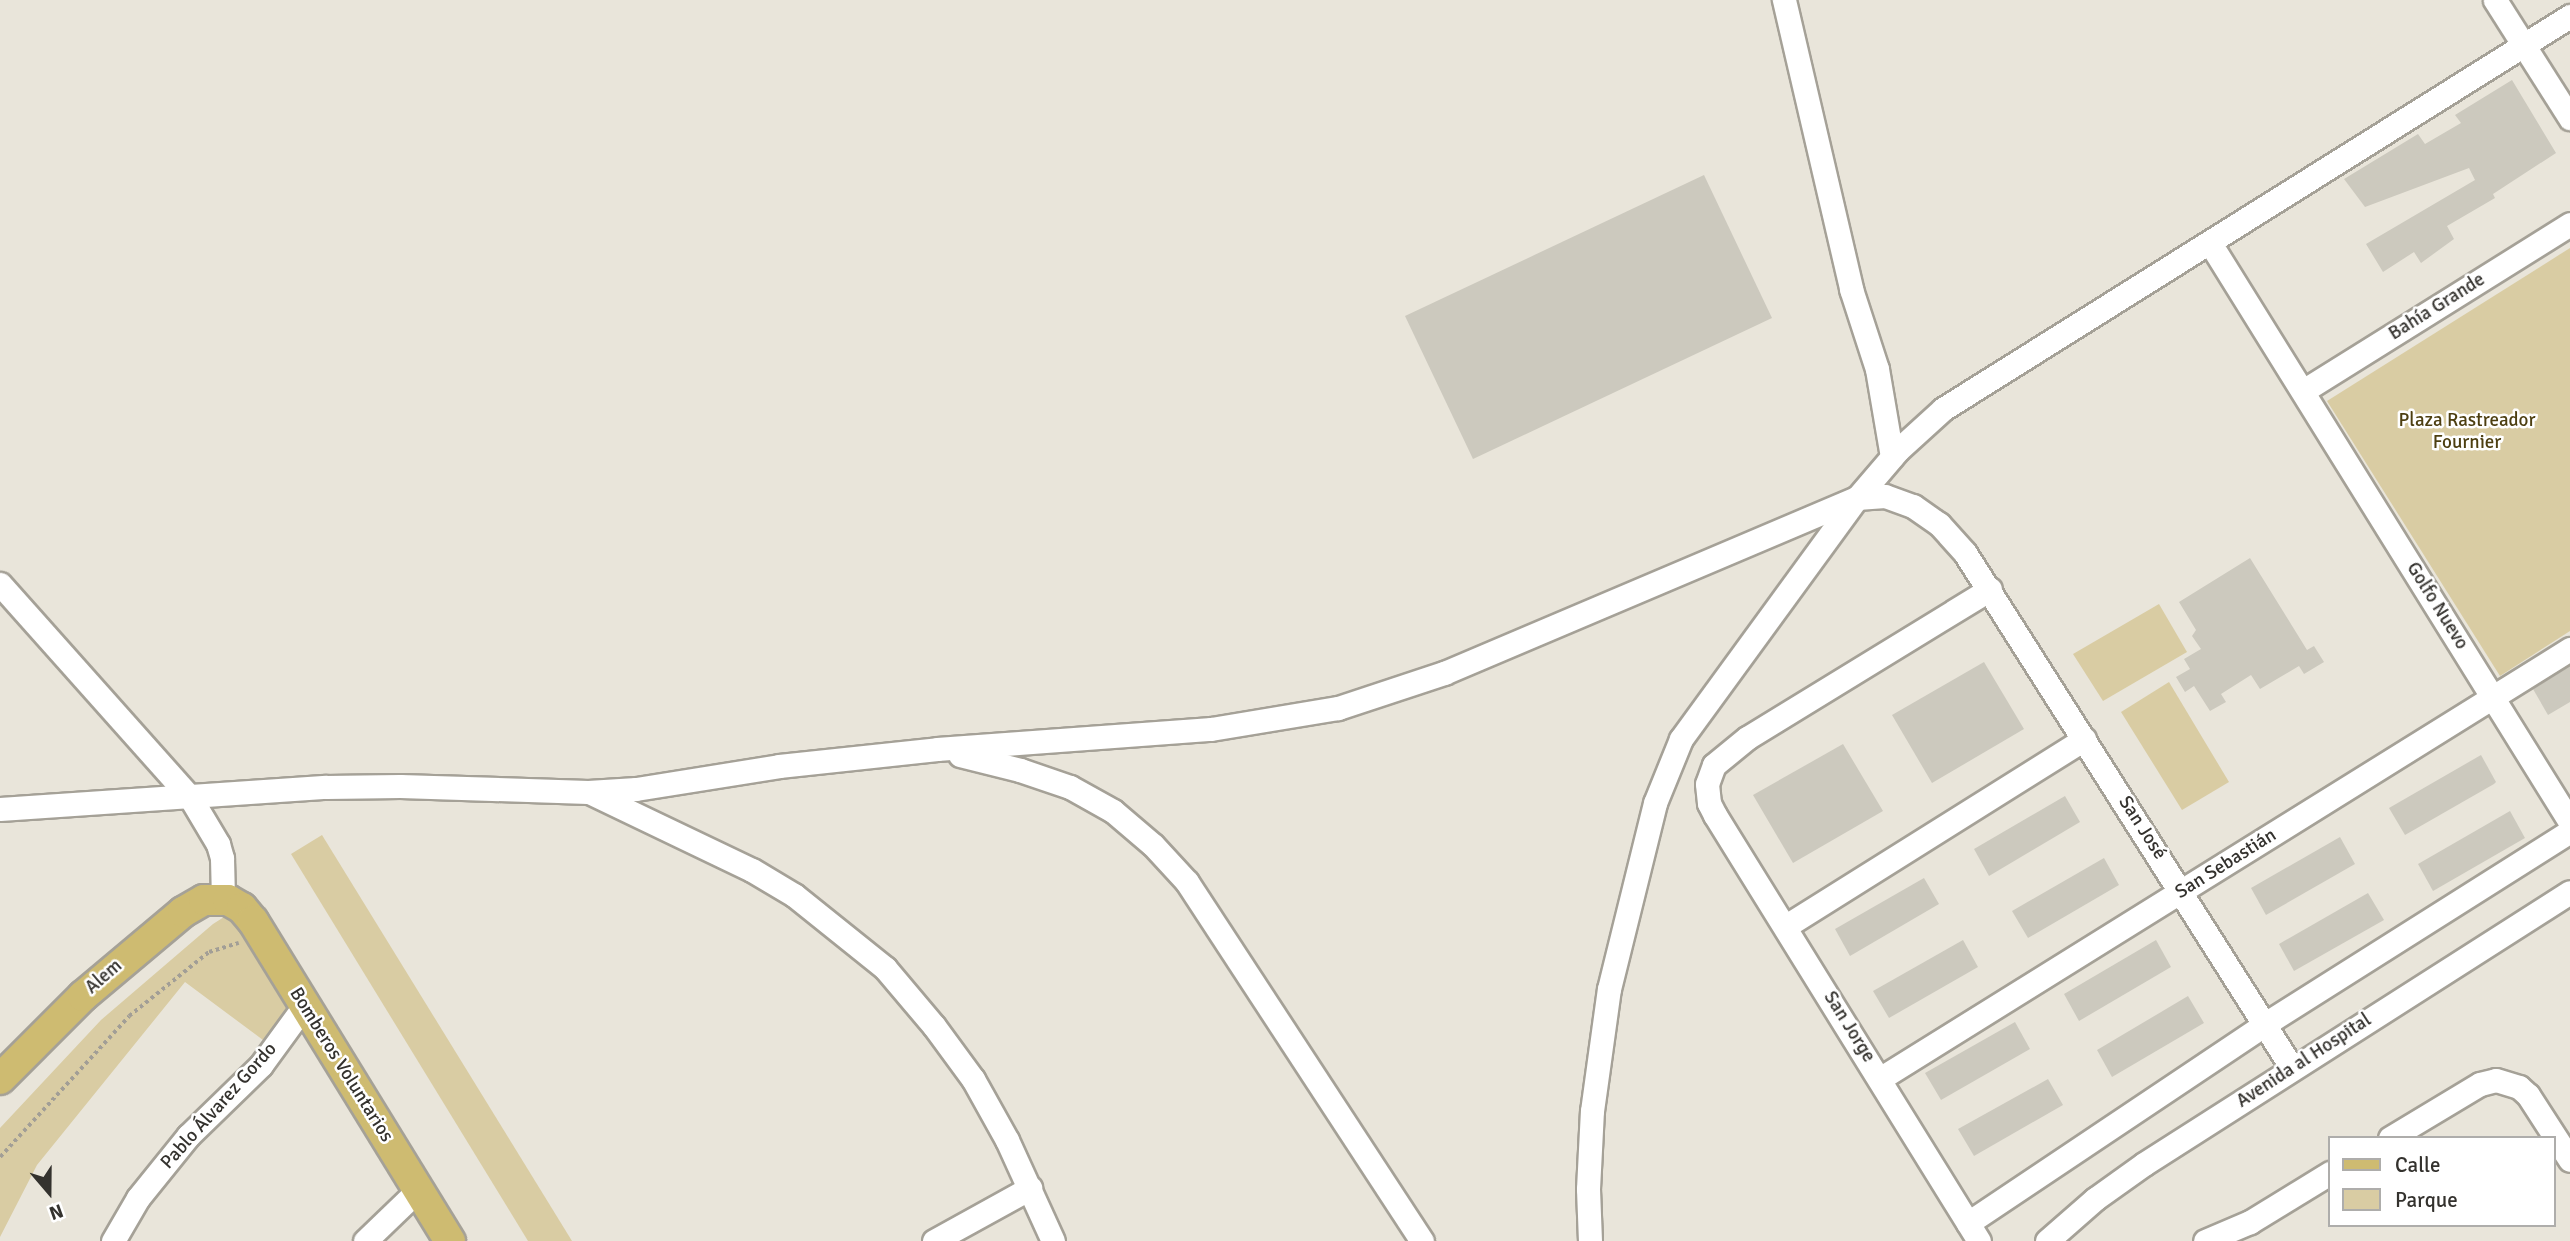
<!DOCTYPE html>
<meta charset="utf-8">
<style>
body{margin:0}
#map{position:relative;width:2570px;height:1241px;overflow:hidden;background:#e9e5da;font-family:Signika,sans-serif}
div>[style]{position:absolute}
.green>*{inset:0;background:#d9cca3}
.building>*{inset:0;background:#ccc9be}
.path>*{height:3.5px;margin-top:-1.75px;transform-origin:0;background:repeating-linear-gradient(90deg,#a29e96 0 3.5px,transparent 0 7px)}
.roads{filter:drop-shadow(2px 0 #a5a197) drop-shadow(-2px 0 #a5a197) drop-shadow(0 2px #a5a197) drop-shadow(0 -2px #a5a197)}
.minor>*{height:23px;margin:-11.5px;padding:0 11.5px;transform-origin:11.5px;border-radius:11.5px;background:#fff}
.major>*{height:30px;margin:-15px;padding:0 15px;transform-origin:15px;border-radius:15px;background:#cebb71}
span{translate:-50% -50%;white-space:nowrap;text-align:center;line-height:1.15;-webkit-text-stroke:5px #fff;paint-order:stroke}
.street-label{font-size:19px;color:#34322e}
.park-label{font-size:19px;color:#4d3f11}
.legend{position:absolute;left:2328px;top:1136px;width:228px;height:91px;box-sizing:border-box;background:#fff;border:2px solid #aeadab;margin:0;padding:9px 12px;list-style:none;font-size:21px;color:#34322e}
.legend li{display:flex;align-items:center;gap:14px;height:35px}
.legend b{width:35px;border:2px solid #aeadab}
.north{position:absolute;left:14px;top:1157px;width:70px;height:70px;-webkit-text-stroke:5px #fff;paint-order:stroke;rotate:160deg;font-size:19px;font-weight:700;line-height:28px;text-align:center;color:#34322e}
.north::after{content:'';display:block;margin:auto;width:24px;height:32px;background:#34322e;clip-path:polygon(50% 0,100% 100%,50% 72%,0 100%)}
</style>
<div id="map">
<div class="green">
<div style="clip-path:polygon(2570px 248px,2570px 631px,2500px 676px,2327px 401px)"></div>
<div style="clip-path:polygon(2159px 604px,2187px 652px,2103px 701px,2073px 654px)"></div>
<div style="clip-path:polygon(2169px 682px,2229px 782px,2182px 810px,2121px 712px)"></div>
<div style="clip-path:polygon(322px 835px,572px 1241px,528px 1241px,291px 854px)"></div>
<div style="clip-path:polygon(235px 916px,289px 1005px,287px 1010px,263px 1040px,185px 982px,37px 1165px,0 1237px,0 1128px,101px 1020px,213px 924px,224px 917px)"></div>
</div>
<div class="building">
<div style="clip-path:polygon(2512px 80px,2556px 153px,2493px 194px,2495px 198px,2447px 226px,2454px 239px,2421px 263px,2414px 252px,2383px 272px,2366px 244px,2475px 180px,2469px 168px,2365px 207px,2344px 179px,2418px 134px,2425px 144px,2461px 123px,2455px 115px)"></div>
<div style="clip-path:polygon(1704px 175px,1772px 318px,1473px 459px,1405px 316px)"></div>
<div style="clip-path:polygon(2250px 558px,2307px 650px,2314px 646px,2324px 662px,2304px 674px,2299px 666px,2260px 689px,2251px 675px,2221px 694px,2226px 702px,2210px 711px,2194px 686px,2185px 692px,2176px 677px,2190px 669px,2184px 659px,2201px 649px,2192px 636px,2196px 630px,2179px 602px)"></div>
<div style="clip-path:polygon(1984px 662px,2024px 729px,1932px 783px,1892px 715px)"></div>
<div style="clip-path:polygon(2570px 666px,2570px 702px,2548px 715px,2533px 689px)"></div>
<div style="clip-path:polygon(1843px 744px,1883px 811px,1793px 863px,1753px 795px)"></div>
<div style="clip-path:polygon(2481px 755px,2496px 782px,2494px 784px,2405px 835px,2389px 808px)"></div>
<div style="clip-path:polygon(2065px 796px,2080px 822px,1989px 876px,1974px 849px)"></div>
<div style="clip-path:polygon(2510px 811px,2525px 838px,2433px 891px,2418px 864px)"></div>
<div style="clip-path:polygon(2340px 837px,2355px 864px,2266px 915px,2251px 888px)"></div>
<div style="clip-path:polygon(2104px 858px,2119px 885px,2028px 938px,2012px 911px)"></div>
<div style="clip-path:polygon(1924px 878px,1939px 904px,1850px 956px,1835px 929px)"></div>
<div style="clip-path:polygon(2368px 893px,2384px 920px,2294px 971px,2279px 944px)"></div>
<div style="clip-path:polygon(1963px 940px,1978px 967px,1889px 1018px,1873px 991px)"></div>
<div style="clip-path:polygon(2156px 940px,2171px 967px,2079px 1021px,2064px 994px)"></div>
<div style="clip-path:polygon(2188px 996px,2204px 1023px,2112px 1077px,2097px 1050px)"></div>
<div style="clip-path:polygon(2015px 1022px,2030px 1049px,1941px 1100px,1925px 1073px)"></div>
<div style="clip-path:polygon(2048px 1079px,2063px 1105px,1974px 1156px,1958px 1129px)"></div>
</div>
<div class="path">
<div style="left:0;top:1157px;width:191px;rotate:-47.5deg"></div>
<div style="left:129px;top:1016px;width:102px;rotate:-38.7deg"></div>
<div style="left:209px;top:952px;width:31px;rotate:-17deg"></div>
</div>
<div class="roads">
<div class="minor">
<div style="left:1784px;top:0;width:297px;rotate:76.9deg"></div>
<div style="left:1851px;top:289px;width:84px;rotate:72deg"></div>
<div style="left:1877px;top:369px;width:89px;rotate:80.3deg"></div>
<div style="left:2495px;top:0;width:140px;rotate:57.6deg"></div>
<div style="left:2210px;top:243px;width:682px;rotate:58.13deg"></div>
<div style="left:2303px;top:391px;width:315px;rotate:-32deg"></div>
<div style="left:0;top:584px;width:285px;rotate:48.3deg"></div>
<div style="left:190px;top:797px;width:55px;rotate:59.2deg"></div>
<div style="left:218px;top:844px;width:15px;rotate:74deg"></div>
<div style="left:222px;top:858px;width:40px;rotate:88.6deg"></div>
<div style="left:960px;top:755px;width:62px;rotate:14deg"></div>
<div style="left:1020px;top:770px;width:53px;rotate:18.8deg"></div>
<div style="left:1070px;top:787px;width:49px;rotate:29.2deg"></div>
<div style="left:1113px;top:811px;width:52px;rotate:40.4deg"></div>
<div style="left:1153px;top:845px;width:50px;rotate:47.4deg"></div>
<div style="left:1187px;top:882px;width:429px;rotate:56.8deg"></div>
<div style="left:591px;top:793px;width:178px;rotate:25.6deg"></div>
<div style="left:752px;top:870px;width:49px;rotate:30.8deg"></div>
<div style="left:794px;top:895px;width:117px;rotate:38.7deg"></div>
<div style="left:885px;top:968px;width:76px;rotate:49.8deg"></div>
<div style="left:934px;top:1026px;width:66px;rotate:53.7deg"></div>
<div style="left:973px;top:1079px;width:70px;rotate:60.9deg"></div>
<div style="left:1007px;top:1140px;width:111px;rotate:65.5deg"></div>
<div style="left:0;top:809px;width:327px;rotate:-3.9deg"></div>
<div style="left:326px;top:787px;width:74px;rotate:-0.8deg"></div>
<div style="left:400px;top:786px;width:188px;rotate:1.8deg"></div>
<div style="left:588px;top:792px;width:48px;rotate:-3.6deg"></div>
<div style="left:636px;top:789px;width:145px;rotate:-9.1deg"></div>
<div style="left:779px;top:766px;width:159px;rotate:-6.1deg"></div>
<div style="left:937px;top:749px;width:275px;rotate:-4.2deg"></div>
<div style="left:1211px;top:729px;width:129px;rotate:-9.4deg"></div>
<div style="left:1338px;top:708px;width:112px;rotate:-18.3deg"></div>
<div style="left:1444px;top:673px;width:449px;rotate:-23deg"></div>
<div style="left:1857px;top:498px;width:28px;rotate:-4deg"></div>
<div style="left:1885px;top:496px;width:30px;rotate:20deg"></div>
<div style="left:1913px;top:506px;width:32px;rotate:35deg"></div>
<div style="left:1939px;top:524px;width:39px;rotate:48deg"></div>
<div style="left:1965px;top:553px;width:610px;rotate:57.59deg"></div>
<div style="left:1786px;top:926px;width:352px;rotate:-32.1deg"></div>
<div style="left:1881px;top:1078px;width:812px;rotate:-31.91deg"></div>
<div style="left:2390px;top:1138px;width:105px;rotate:-31deg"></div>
<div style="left:2480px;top:1084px;width:16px;rotate:-14deg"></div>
<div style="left:2496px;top:1080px;width:24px;rotate:17deg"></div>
<div style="left:2519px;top:1087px;width:12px;rotate:42deg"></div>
<div style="left:2528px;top:1095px;width:77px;rotate:57.1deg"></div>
<div style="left:1968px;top:1223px;width:358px;rotate:-33.8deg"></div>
<div style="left:2265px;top:1024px;width:361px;rotate:-32.3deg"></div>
<div style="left:113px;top:1241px;width:50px;rotate:-59.8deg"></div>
<div style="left:138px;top:1198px;width:80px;rotate:-51.1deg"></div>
<div style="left:188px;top:1136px;width:102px;rotate:-44.2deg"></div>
<div style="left:261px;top:1065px;width:73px;rotate:-53.9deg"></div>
<div style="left:365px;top:1241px;width:74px;rotate:-43.9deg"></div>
<div style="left:934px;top:1241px;width:110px;rotate:-28.9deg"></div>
<div style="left:1590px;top:1241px;width:52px;rotate:-92.2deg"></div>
<div style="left:1588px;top:1189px;width:78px;rotate:-87.1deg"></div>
<div style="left:1592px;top:1111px;width:123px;rotate:-82.1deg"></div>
<div style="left:1609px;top:989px;width:192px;rotate:-76.1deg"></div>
<div style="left:1655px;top:803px;width:69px;rotate:-67.9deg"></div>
<div style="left:1681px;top:739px;width:298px;rotate:-53.9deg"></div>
<div style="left:1857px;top:498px;width:63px;rotate:-49.5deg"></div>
<div style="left:1898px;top:450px;width:61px;rotate:-42.3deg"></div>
<div style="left:1943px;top:409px;width:740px;rotate:-32.08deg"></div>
<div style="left:1979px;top:1241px;width:501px;rotate:-121.79deg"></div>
<div style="left:1715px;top:815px;width:13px;rotate:-117deg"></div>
<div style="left:1709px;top:803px;width:19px;rotate:-96deg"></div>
<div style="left:1707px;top:784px;width:20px;rotate:-70deg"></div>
<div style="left:1714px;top:765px;width:43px;rotate:-39.3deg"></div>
<div style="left:1747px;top:738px;width:285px;rotate:-31.5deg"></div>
<div style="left:2047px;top:1241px;width:64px;rotate:-41.2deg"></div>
<div style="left:2095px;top:1199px;width:60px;rotate:-35.5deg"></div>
<div style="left:2144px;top:1164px;width:505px;rotate:-32.56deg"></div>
<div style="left:2205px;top:1241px;width:49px;rotate:-22.9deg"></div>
<div style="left:2250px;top:1222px;width:94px;rotate:-31.5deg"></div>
</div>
<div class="major">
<div style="left:0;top:1079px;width:117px;rotate:-45deg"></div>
<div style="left:83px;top:996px;width:131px;rotate:-40deg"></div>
<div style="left:183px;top:912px;width:24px;rotate:-30deg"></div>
<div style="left:204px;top:900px;width:24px"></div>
<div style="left:228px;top:900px;width:16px;rotate:30deg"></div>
<div style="left:242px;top:908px;width:17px;rotate:50deg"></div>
<div style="left:253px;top:921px;width:376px;rotate:58.4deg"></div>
</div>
</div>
<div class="street-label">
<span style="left:2437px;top:307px;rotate:-32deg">Bahía Grande</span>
<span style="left:2437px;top:606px;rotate:58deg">Golfo Nuevo</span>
<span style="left:2142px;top:828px;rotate:57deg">San José</span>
<span style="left:2226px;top:864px;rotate:-32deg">San Sebastián</span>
<span style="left:104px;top:977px;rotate:-41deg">Alem</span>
<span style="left:1849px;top:1027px;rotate:58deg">San Jorge</span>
<span style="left:2304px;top:1061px;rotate:-33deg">Avenida al Hospital</span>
<span style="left:341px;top:1065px;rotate:58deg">Bomberos Voluntarios</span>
<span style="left:219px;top:1106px;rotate:-48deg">Pablo Álvarez Gordo</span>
</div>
<div class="park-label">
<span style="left:2467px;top:432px">Plaza Rastreador<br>Fournier</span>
</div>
<ul class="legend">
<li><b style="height:9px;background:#cebb71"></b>Calle</li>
<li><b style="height:19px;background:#d9cca3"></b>Parque</li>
</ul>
<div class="north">N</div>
</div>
